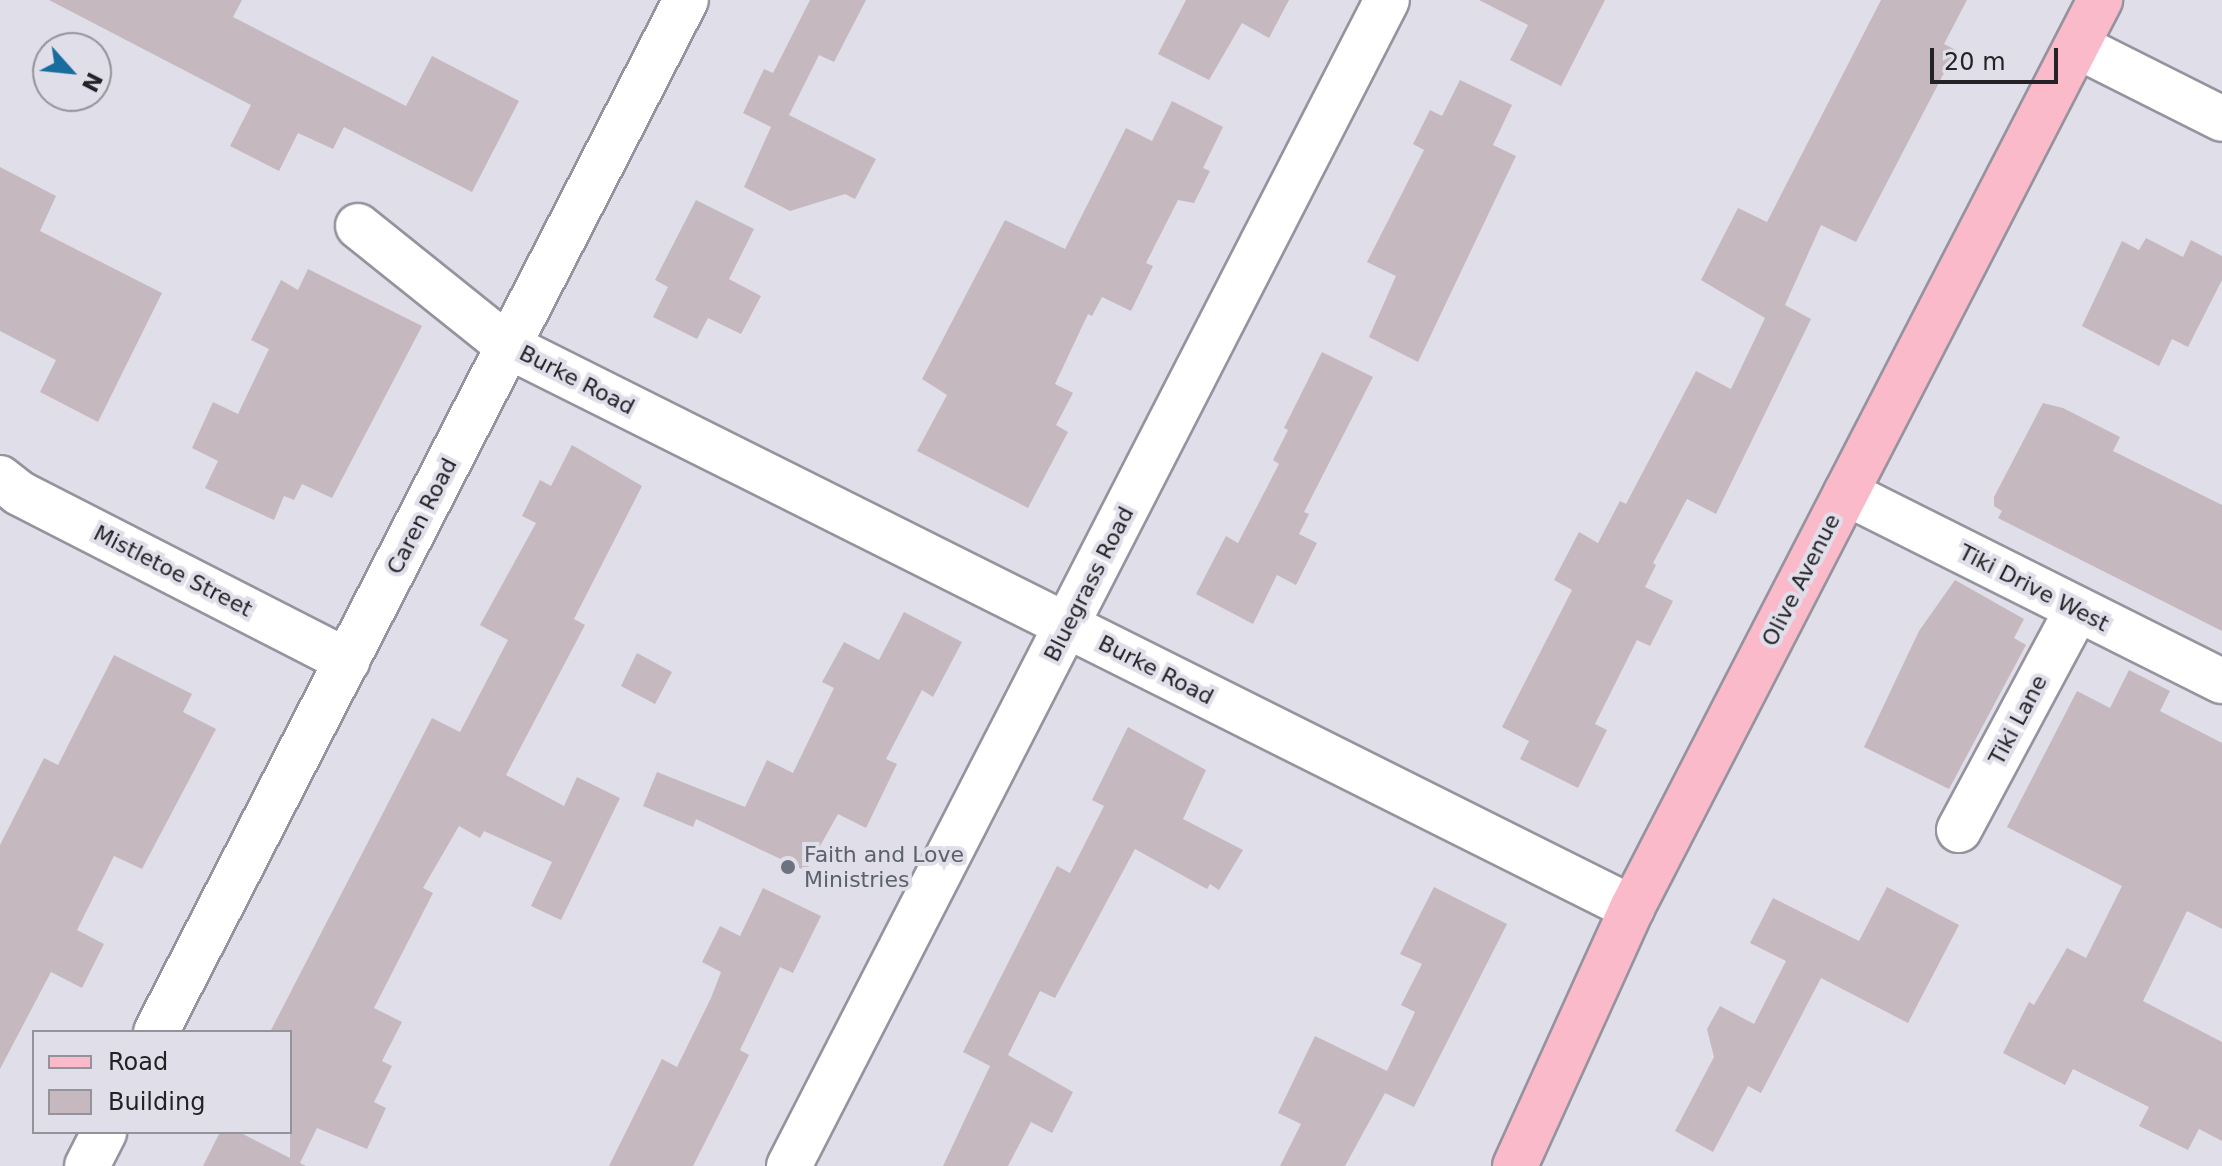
<!DOCTYPE html>
<style>
body{margin:0}
#map{position:relative;width:2222px;height:1166px;overflow:hidden;background:#e0dee9;font-family:"DejaVu Sans",sans-serif}
div>[style]{position:absolute}
.building>*{inset:0;background:#c5b9bf}
.roads{filter:drop-shadow(2px 0 #95939d) drop-shadow(-2px 0 #95939d) drop-shadow(0 2px #95939d) drop-shadow(0 -2px #95939d)}
.minor>*{height:44px;margin:-22px;padding:0 22px;transform-origin:22px;border-radius:22px;background:#fff}
.major>*{height:44px;margin:-22px;padding:0 22px;transform-origin:22px;border-radius:22px;background:#fabaca}
.dots>*{width:22px;height:22px;translate:-50% -50%;box-sizing:border-box;border:4px solid #e0dee9;border-radius:50%}
span{translate:-50% -50%;white-space:nowrap;text-align:center;line-height:1.15;-webkit-text-stroke:8px #e0dee9;paint-order:stroke}
.street-label{font-size:22px;color:#232226}
.worship-label{font-size:22px;color:#5b616d}
.left{translate:0 -50%;text-align:left}
.legend{position:absolute;left:32px;top:1030px;width:260px;height:104px;box-sizing:border-box;background:#e0dee9;border:2px solid #94939b;margin:0;padding:10px 14px;list-style:none;font-size:24px;color:#232226}
.legend li{display:flex;align-items:center;gap:16px;height:40px}
.legend b{width:40px;border:2px solid #94939b}
.north{position:absolute;left:32px;top:32px;width:80px;height:80px;box-sizing:border-box;background:#e0dee9;border:2px solid #94939b;border-radius:50%;rotate:117deg;font-size:22px;font-weight:700;line-height:32px;text-align:center;color:#232226}
.north::after{content:'';display:block;margin:auto;width:28px;height:36px;background:#196d9e;clip-path:polygon(50% 0,100% 100%,50% 72%,0 100%)}
.scale{position:absolute;left:1930px;top:48px;width:128px;height:36px;box-sizing:border-box;border:4px solid #232226;border-top:0;padding-left:10px;font-size:24px;line-height:28px;white-space:nowrap;color:#232226;-webkit-text-stroke:6px #e0dee9;paint-order:stroke}
</style>
<div id="map">
<div class="building">
<div style="clip-path:polygon(49px 0,242px 0,233px 17px,406px 106px,432px 56px,519px 101px,472px 192px,344px 127px,333px 149px,298px 133px,279px 171px,230px 146px,251px 105px)"></div>
<div style="clip-path:polygon(810px 0,866px 0,834px 62px,819px 55px,789px 115px,876px 159px,855px 199px,845px 194px,790px 211px,744px 187px,771px 127px,743px 113px,764px 69px,773px 73px)"></div>
<div style="clip-path:polygon(1186px 0,1289px 0,1269px 38px,1242px 23px,1209px 80px,1158px 54px)"></div>
<div style="clip-path:polygon(1479px 0,1605px 0,1561px 86px,1510px 60px,1528px 25px)"></div>
<div style="clip-path:polygon(1881px 0,1967px 0,1944px 44px,1956px 50px,1856px 242px,1821px 225px,1785px 305px,1811px 319px,1716px 514px,1687px 499px,1653px 563px,1656px 565px,1645px 587px,1673px 601px,1650px 646px,1637px 640px,1595px 724px,1607px 730px,1578px 788px,1520px 759px,1529px 741px,1502px 727px,1572px 590px,1554px 580px,1579px 532px,1598px 543px,1620px 501px,1626px 504px,1696px 371px,1731px 389px,1765px 318px,1701px 280px,1738px 208px,1767px 222px)"></div>
<div style="clip-path:polygon(1460px 80px,1512px 105px,1493px 145px,1516px 156px,1418px 362px,1369px 337px,1396px 276px,1367px 262px,1424px 150px,1413px 144px,1430px 110px,1442px 116px)"></div>
<div style="clip-path:polygon(1172px 101px,1223px 127px,1203px 168px,1210px 171px,1194px 203px,1178px 200px,1146px 263px,1153px 266px,1131px 311px,1102px 297px,1092px 316px,1088px 314px,1055px 384px,1073px 393px,1056px 425px,1068px 432px,1028px 508px,917px 451px,947px 395px,922px 379px,1005px 220px,1065px 249px,1126px 128px,1152px 141px)"></div>
<div style="clip-path:polygon(0 167px,56px 196px,40px 231px,162px 293px,98px 422px,40px 392px,56px 360px,0 331px)"></div>
<div style="clip-path:polygon(696px 200px,754px 229px,729px 279px,761px 296px,741px 334px,708px 318px,697px 339px,653px 317px,668px 287px,655px 280px)"></div>
<div style="clip-path:polygon(2146px 238px,2183px 257px,2191px 240px,2222px 256px,2222px 280px,2188px 347px,2172px 339px,2159px 366px,2082px 326px,2122px 241px,2139px 250px)"></div>
<div style="clip-path:polygon(308px 269px,422px 326px,332px 498px,302px 484px,294px 500px,284px 496px,274px 520px,205px 488px,218px 461px,192px 448px,213px 402px,238px 414px,269px 349px,251px 340px,281px 280px,298px 290px)"></div>
<div style="clip-path:polygon(1322px 352px,1373px 377px,1304px 512px,1309px 514px,1299px 534px,1317px 543px,1296px 585px,1277px 575px,1253px 624px,1196px 594px,1226px 536px,1238px 543px,1279px 464px,1273px 460px,1288px 430px,1284px 428px)"></div>
<div style="clip-path:polygon(2043px 403px,2063px 408px,2120px 437px,2113px 451px,2222px 505px,2222px 631px,1998px 518px,2002px 511px,1994px 506px,1994px 497px)"></div>
<div style="clip-path:polygon(572px 445px,642px 486px,574px 619px,585px 625px,506px 775px,564px 806px,577px 777px,620px 798px,561px 920px,531px 906px,552px 862px,484px 831px,480px 838px,459px 826px,423px 888px,433px 893px,374px 1008px,402px 1022px,382px 1061px,392px 1066px,374px 1102px,386px 1108px,367px 1149px,317px 1128px,300px 1163px,306px 1166px,203px 1166px,220px 1132px,239px 1132px,290px 1158px,290px 1032px,270px 1032px,432px 718px,460px 732px,508px 640px,480px 625px,536px 523px,522px 516px,540px 480px,551px 486px)"></div>
<div style="clip-path:polygon(1955px 580px,2024px 619px,2014px 638px,2026px 645px,1949px 789px,1864px 747px,1919px 631px)"></div>
<div style="clip-path:polygon(904px 612px,962px 642px,933px 697px,922px 690px,886px 759px,897px 764px,866px 828px,838px 814px,806px 871px,696px 819px,693px 827px,643px 806px,657px 772px,745px 807px,767px 760px,793px 773px,834px 688px,822px 682px,844px 642px,879px 660px)"></div>
<div style="clip-path:polygon(637px 653px,672px 672px,655px 704px,621px 686px)"></div>
<div style="clip-path:polygon(114px 655px,192px 694px,183px 712px,216px 729px,142px 869px,114px 856px,77px 930px,104px 944px,82px 988px,51px 972px,0 1069px,0 845px,44px 758px,58px 765px)"></div>
<div style="clip-path:polygon(2129px 670px,2170px 691px,2160px 711px,2222px 743px,2222px 929px,2187px 911px,2143px 1001px,2222px 1042px,2222px 1141px,2199px 1129px,2188px 1150px,2139px 1126px,2149px 1107px,2073px 1069px,2065px 1085px,2003px 1053px,2029px 1002px,2034px 1005px,2067px 948px,2086px 958px,2122px 886px,2007px 827px,2077px 691px,2110px 708px)"></div>
<div style="clip-path:polygon(1128px 727px,1206px 770px,1183px 819px,1243px 850px,1219px 890px,1210px 884px,1207px 889px,1135px 849px,1055px 998px,1040px 991px,1008px 1055px,1073px 1092px,1052px 1133px,1031px 1122px,1008px 1166px,943px 1166px,990px 1066px,963px 1052px,1057px 866px,1070px 873px,1104px 806px,1092px 800px)"></div>
<div style="clip-path:polygon(1434px 887px,1507px 924px,1414px 1107px,1385px 1093px,1345px 1166px,1280px 1166px,1301px 1124px,1278px 1113px,1315px 1036px,1387px 1071px,1415px 1012px,1401px 1005px,1422px 964px,1400px 954px)"></div>
<div style="clip-path:polygon(1887px 887px,1959px 925px,1908px 1023px,1821px 978px,1761px 1093px,1748px 1086px,1713px 1152px,1675px 1131px,1714px 1057px,1707px 1029px,1720px 1006px,1754px 1024px,1786px 961px,1750px 943px,1773px 898px,1859px 941px)"></div>
<div style="clip-path:polygon(763px 888px,821px 916px,793px 973px,780px 967px,740px 1050px,749px 1055px,693px 1166px,609px 1166px,662px 1059px,677px 1067px,711px 998px,721px 972px,702px 962px,720px 926px,740px 936px)"></div>
</div>
<div class="roads">
<div class="minor">
<div style="left:2077px;top:46px;width:162px;rotate:26.7deg"></div>
<div style="left:358px;top:226px;width:192px;rotate:38.7deg"></div>
<div style="left:508px;top:346px;width:1257px;rotate:26.57deg"></div>
<div style="left:0;top:478px;width:24px;rotate:38deg"></div>
<div style="left:19px;top:493px;width:369px;rotate:27.1deg"></div>
<div style="left:1846px;top:493px;width:420px;rotate:26.6deg"></div>
<div style="left:1959px;top:830px;width:250px;rotate:-61.8deg"></div>
<div style="left:156px;top:1032px;width:1160px;rotate:-62.82deg"></div>
<div style="left:87px;top:1166px;width:38px;rotate:-63deg"></div>
<div style="left:789px;top:1166px;width:1310px;rotate:-62.85deg"></div>
</div>
<div class="major">
<div style="left:1515px;top:1166px;width:283px;rotate:-65.6deg"></div>
<div style="left:1632px;top:908px;width:1022px;rotate:-62.73deg"></div>
</div>
</div>
<div class="dots">
<div style="left:788px;top:867px;background:#6b7280"></div>
</div>
<div class="street-label">
<span style="left:577px;top:380px;rotate:27deg">Burke Road</span>
<span style="left:422px;top:516px;rotate:-63deg">Caren Road</span>
<span style="left:173px;top:571px;rotate:27deg">Mistletoe Street</span>
<span style="left:1801px;top:580px;rotate:-63deg">Olive Avenue</span>
<span style="left:1089px;top:584px;rotate:-63deg">Bluegrass Road</span>
<span style="left:2034px;top:588px;rotate:27deg">Tiki Drive West</span>
<span style="left:1156px;top:670px;rotate:27deg">Burke Road</span>
<span style="left:2018px;top:720px;rotate:-62deg">Tiki Lane</span>
</div>
<div class="worship-label">
<span class="left" style="left:804px;top:867px">Faith and Love<br>Ministries</span>
</div>
<ul class="legend">
<li><b style="height:10px;background:#fabaca"></b>Road</li>
<li><b style="height:22px;background:#c5b9bf"></b>Building</li>
</ul>
<div class="north">N</div>
<div class="scale">20 m</div>
</div>
